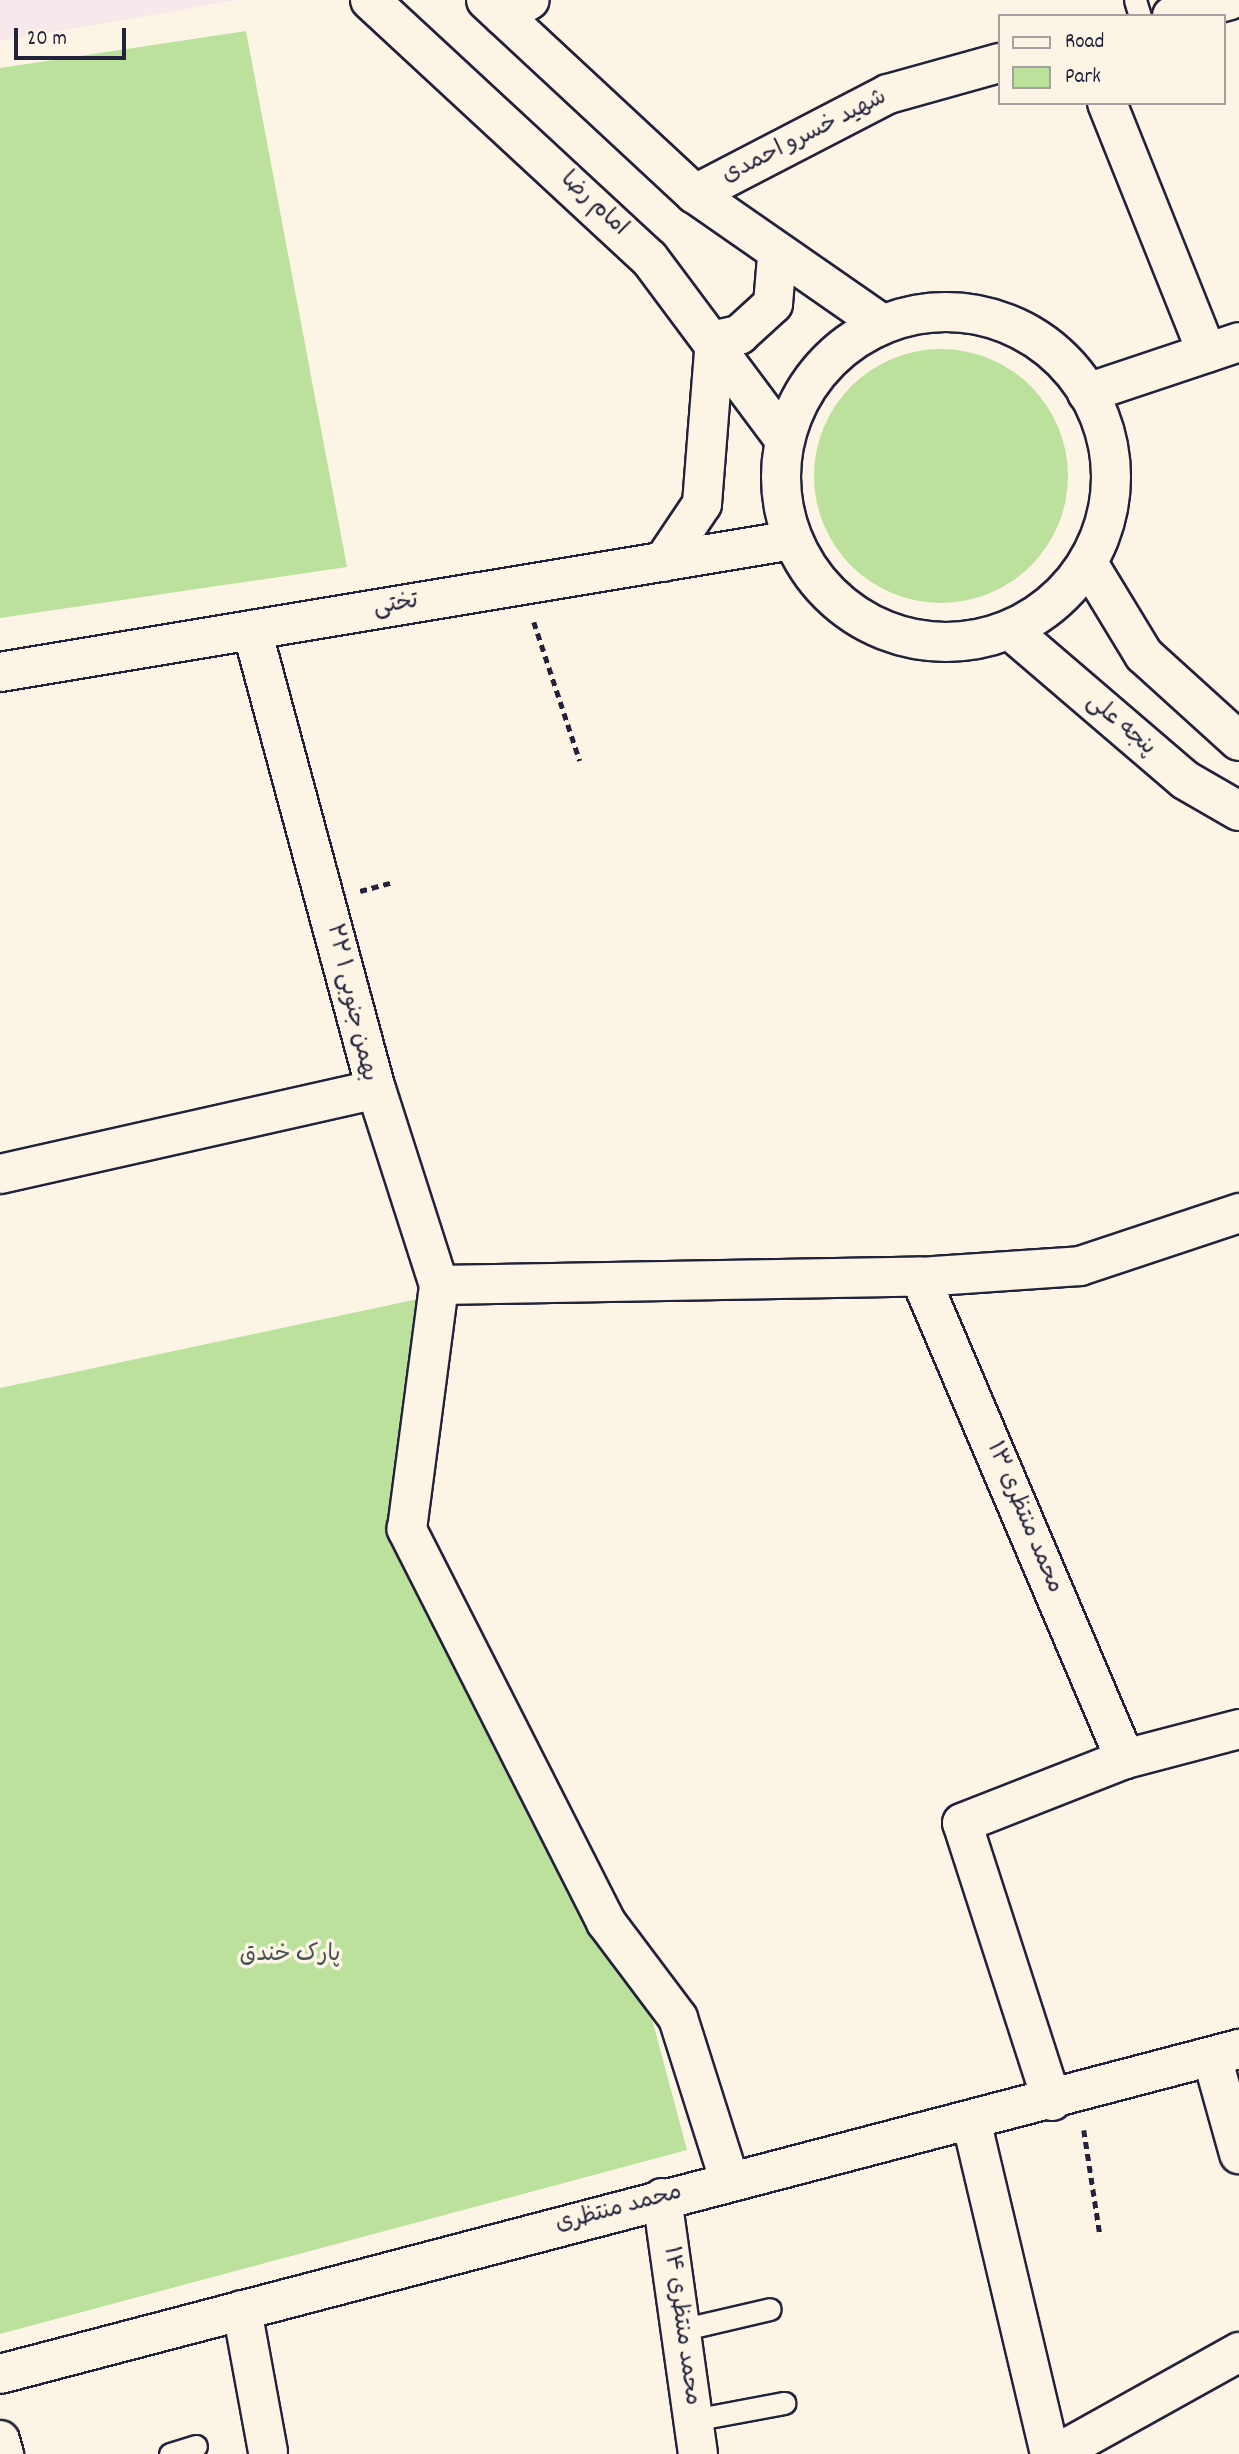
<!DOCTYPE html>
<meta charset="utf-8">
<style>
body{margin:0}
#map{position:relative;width:1239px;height:2454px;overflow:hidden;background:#fcf5e5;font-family:Dekko,"Playpen Sans Arabic",sans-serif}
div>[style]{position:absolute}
.built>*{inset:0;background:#f6e8eb}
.green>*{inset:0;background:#bbe19c}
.round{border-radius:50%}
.path>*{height:4.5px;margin-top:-2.25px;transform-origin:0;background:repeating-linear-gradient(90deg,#22223b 0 7px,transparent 0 12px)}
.roads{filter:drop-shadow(2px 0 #22223b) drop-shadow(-2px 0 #22223b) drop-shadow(0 2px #22223b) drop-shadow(0 -2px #22223b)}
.service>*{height:21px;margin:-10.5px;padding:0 10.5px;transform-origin:10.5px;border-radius:10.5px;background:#fcf5e5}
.minor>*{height:38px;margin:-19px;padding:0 19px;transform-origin:19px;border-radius:19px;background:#fcf5e5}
.tertiary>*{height:38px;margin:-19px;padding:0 19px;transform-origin:19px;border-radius:19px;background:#fcf5e5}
.secondary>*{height:38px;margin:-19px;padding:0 19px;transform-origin:19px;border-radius:19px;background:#fcf5e5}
.secondary>.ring{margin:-19px;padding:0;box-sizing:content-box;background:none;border:38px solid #fcf5e5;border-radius:50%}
span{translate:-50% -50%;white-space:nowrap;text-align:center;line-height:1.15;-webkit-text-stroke:7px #fcf5e5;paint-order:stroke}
.street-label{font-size:23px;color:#22223b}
.park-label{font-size:23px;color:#485253}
.legend{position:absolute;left:998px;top:14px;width:228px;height:91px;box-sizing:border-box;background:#fcf5e5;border:2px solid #a5a1a1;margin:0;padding:9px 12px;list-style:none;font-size:21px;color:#22223b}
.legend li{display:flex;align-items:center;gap:14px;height:35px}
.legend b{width:35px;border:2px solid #a5a1a1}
.scale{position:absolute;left:14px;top:28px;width:112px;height:32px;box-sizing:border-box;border:4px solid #22223b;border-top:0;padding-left:9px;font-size:21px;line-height:24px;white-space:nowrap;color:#22223b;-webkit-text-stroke:5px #fcf5e5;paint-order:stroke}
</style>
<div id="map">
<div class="built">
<div style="clip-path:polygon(0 0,238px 0,0 41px)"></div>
</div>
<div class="green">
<div style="clip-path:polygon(246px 31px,347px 567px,0 618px,0 68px)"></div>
<div class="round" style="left:814px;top:349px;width:254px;height:254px"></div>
<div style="clip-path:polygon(432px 1296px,389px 1537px,648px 2004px,687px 2150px,0 2334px,0 1388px)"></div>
</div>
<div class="path">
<div style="left:534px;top:622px;width:146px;rotate:71.7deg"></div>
<div style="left:360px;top:891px;width:35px;rotate:-15deg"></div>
<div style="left:1084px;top:2130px;width:106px;rotate:81.3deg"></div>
</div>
<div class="roads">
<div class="service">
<div style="left:1135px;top:0;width:17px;rotate:73deg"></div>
<div style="left:680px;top:2330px;width:92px;rotate:-13.1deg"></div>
<div style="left:693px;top:2420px;width:93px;rotate:-10.6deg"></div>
<div style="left:170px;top:2454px;width:27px;rotate:-17deg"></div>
</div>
<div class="minor">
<div style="left:1172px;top:16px;width:60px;rotate:-15.4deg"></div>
<div style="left:1107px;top:103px;width:269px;rotate:68.2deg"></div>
<div style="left:695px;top:194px;width:217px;rotate:-27.4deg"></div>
<div style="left:888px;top:94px;width:115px;rotate:-15.6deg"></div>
<div style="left:1087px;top:393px;width:160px;rotate:-18.5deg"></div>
<div style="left:252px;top:630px;width:475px;rotate:74.9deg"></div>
<div style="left:376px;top:1089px;width:206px;rotate:72.2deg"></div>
<div style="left:0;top:1174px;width:385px;rotate:-12.7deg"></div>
<div style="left:920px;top:1277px;width:524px;rotate:66.96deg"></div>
<div style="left:1212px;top:2057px;width:101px;rotate:74.4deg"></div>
<div style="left:1052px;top:2101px;width:292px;rotate:-107.9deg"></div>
<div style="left:962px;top:1823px;width:175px;rotate:-21.4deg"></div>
<div style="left:1125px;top:1759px;width:118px;rotate:-14.7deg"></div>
<div style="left:972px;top:2124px;width:339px;rotate:76.7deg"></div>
<div style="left:730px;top:2182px;width:172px;rotate:-107.6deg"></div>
<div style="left:678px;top:2018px;width:120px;rotate:-126.9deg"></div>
<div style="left:606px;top:1922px;width:441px;rotate:-116.9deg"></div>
<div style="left:407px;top:1529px;width:246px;rotate:-82.5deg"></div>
<div style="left:439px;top:1285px;width:481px;rotate:-1deg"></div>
<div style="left:920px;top:1277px;width:160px;rotate:-3.9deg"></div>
<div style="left:1080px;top:1266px;width:168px;rotate:-18.4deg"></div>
<div style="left:662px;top:2198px;width:259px;rotate:82deg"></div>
<div style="left:242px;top:2310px;width:144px;rotate:79.6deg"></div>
<div style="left:0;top:2440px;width:15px;rotate:74deg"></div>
<div style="left:1056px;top:2454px;width:210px;rotate:-29.1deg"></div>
</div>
<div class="tertiary">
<div style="left:503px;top:16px;width:31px;rotate:-31deg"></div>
<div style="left:0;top:672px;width:803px;rotate:-9.46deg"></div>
<div style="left:0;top:2374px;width:1281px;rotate:-14.7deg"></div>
</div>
<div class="secondary">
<div style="left:370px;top:0;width:380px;rotate:42.8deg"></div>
<div style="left:649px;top:258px;width:226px;rotate:53.3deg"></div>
<div style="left:486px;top:0;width:285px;rotate:42.9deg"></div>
<div style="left:695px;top:194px;width:228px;rotate:34.8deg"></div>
<div class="ring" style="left:781px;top:312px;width:292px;height:292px"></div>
<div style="left:663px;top:562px;width:70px;rotate:-56.1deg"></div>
<div style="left:702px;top:504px;width:165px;rotate:-85.5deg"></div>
<div style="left:715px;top:340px;width:25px;rotate:-12deg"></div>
<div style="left:739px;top:335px;width:46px;rotate:-42.4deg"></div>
<div style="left:773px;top:304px;width:47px;rotate:-85.1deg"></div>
<div style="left:1088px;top:563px;width:108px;rotate:58.7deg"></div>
<div style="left:1144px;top:655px;width:128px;rotate:42.2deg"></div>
<div style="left:1010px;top:630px;width:230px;rotate:40.6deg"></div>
<div style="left:1185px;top:780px;width:62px;rotate:29.9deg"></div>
</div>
</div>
<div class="street-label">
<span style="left:805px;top:138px;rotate:-27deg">شهید خسرو احمدی</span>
<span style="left:593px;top:205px;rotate:43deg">امام رضا</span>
<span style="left:396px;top:606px;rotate:-9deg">تختی</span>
<span style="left:1120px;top:726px;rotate:40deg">پنجه علی</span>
<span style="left:350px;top:1003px;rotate:77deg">۲۲ بهمن جنوبی ۱</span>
<span style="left:1023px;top:1518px;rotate:67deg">محمد منتظری ۱۳</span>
<span style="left:619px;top:2210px;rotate:-15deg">محمد منتظری</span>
<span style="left:680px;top:2326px;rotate:82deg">محمد منتظری ۱۴</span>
</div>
<div class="park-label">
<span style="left:290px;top:1956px">پارک خندق</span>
</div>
<ul class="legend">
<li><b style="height:9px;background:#fcf5e5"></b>Road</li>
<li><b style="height:19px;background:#bbe19c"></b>Park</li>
</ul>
<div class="scale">20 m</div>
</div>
